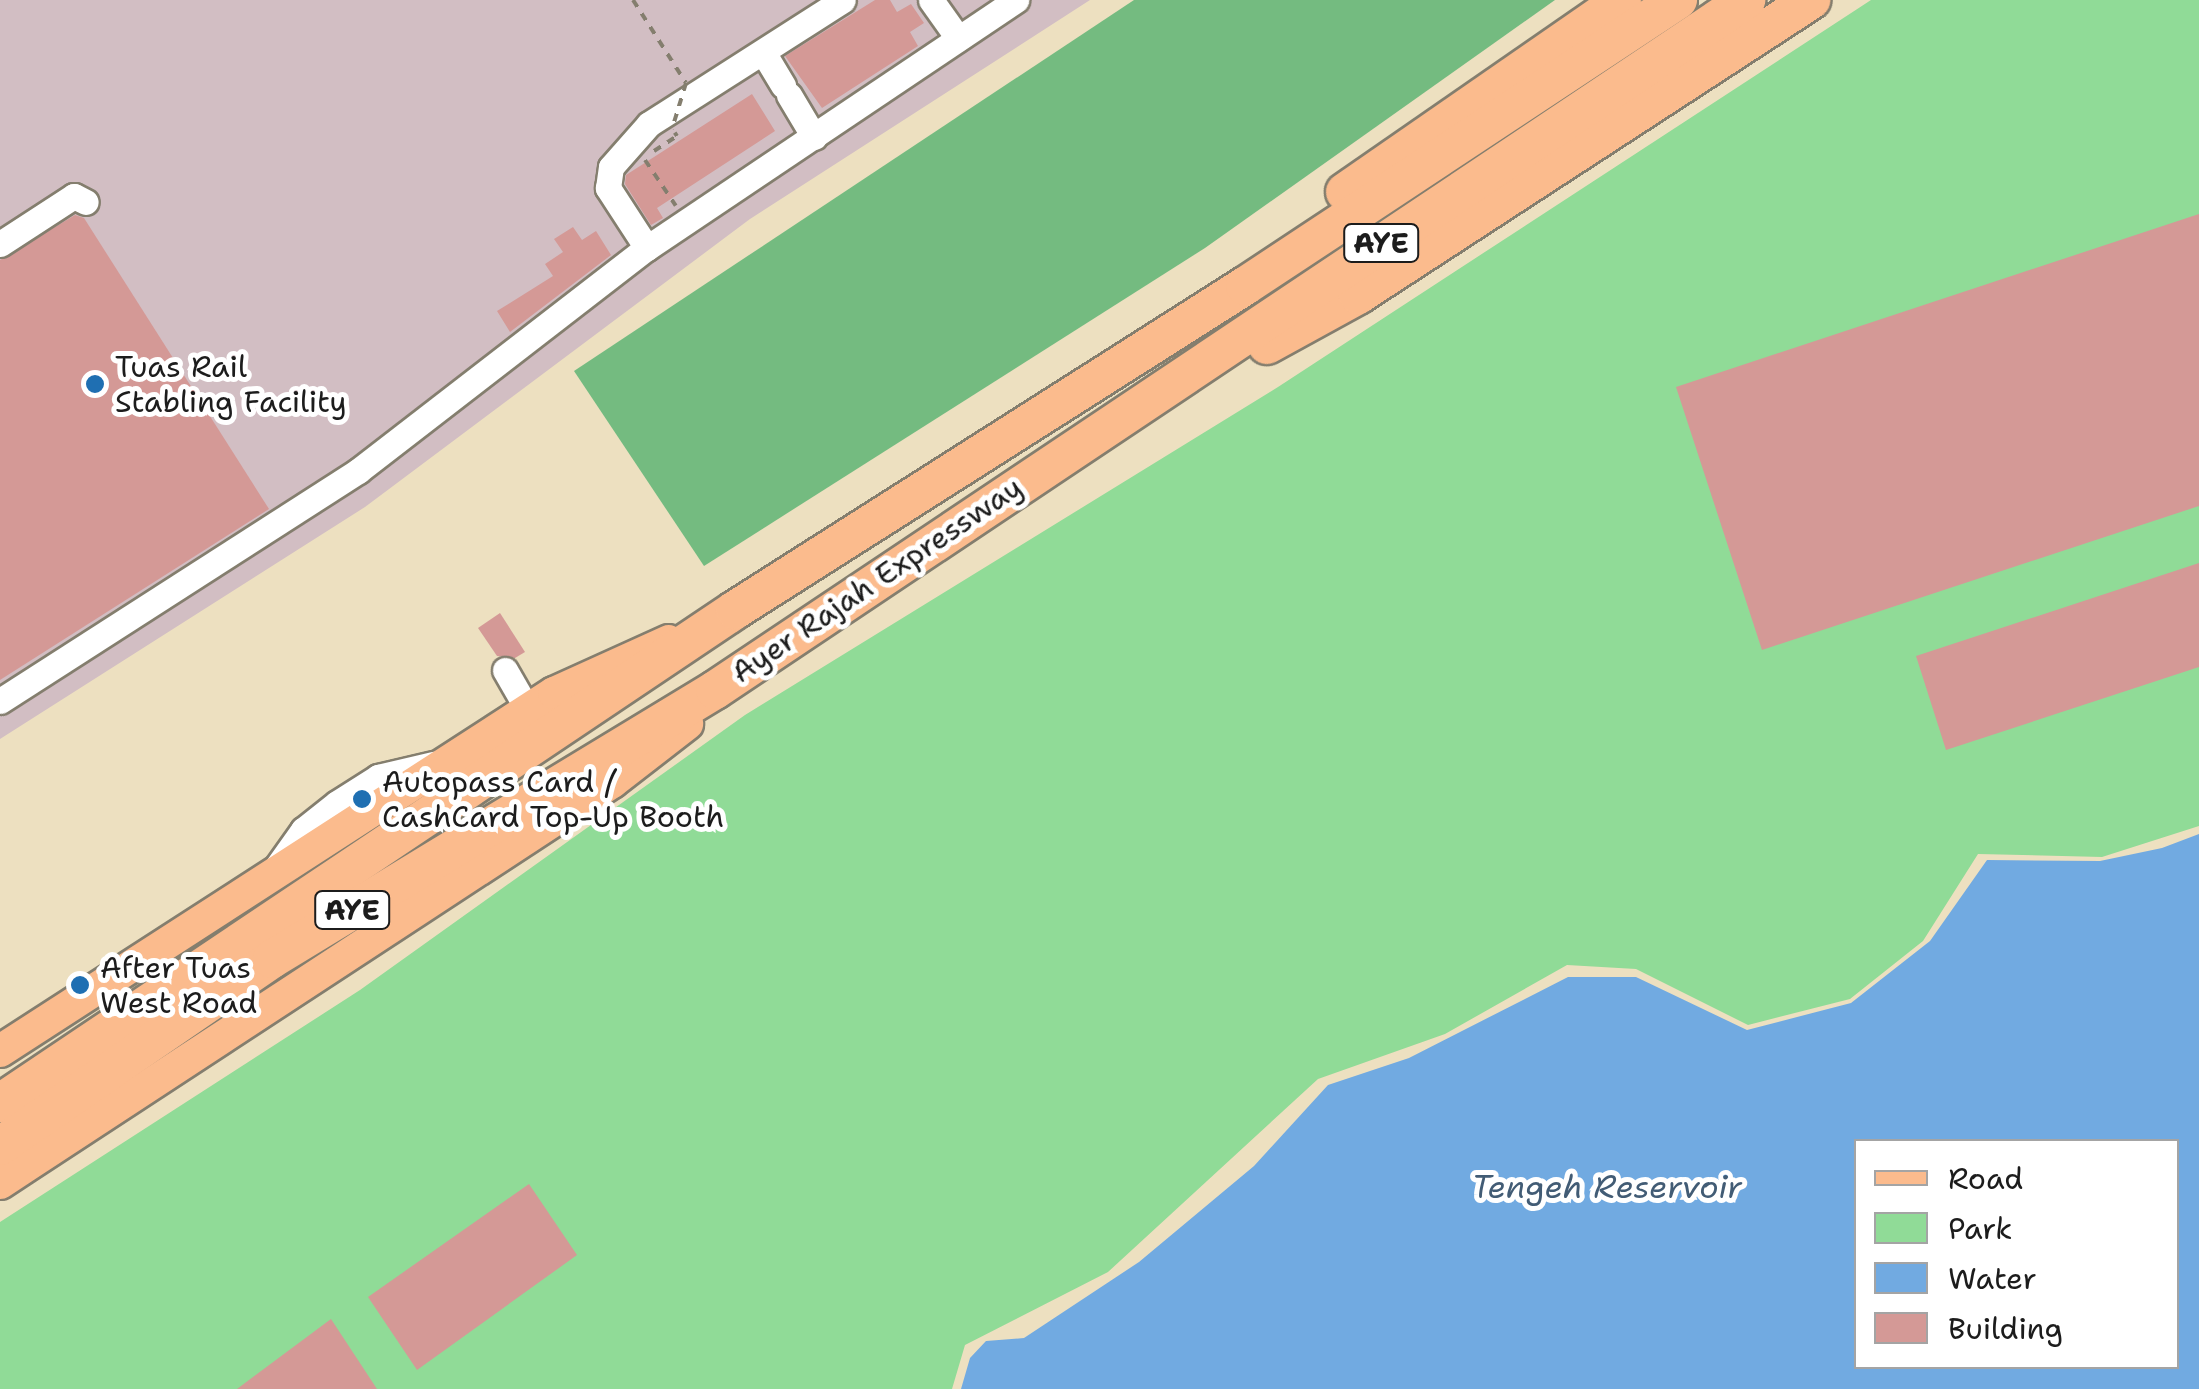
<!DOCTYPE html>
<style>
body{margin:0}
#map{position:relative;width:2199px;height:1389px;overflow:hidden;background:#ede0c0;font-family:"Shantell Sans",sans-serif}
div>[style]{position:absolute}
.industrial>*{inset:0;background:#d2bec3}
.green>*{inset:0;background:#90db97}
.forest>*{inset:0;background:#74bb80}
.water>*{inset:0;background:#71aae1}
.building>*{inset:0;background:#d49996}
.path>*{height:4px;margin-top:-2px;transform-origin:0;background:repeating-linear-gradient(90deg,#847e6e 0 8px,transparent 0 16px)}
.roads{filter:drop-shadow(2px 0 #847e6e) drop-shadow(-2px 0 #847e6e) drop-shadow(0 2px #847e6e) drop-shadow(0 -2px #847e6e)}
.minor>*{height:25px;margin:-12.5px;padding:0 12.5px;transform-origin:12.5px;border-radius:12.5px;background:#fff}
.major>*{height:32px;margin:-16px;padding:0 16px;transform-origin:16px;border-radius:16px;background:#fbbb8d}
.highway>*{height:38px;margin:-19px;padding:0 19px;transform-origin:19px;border-radius:19px;background:#fbbb8d}
.path-bridge>*{height:4px;margin-top:-2px;transform-origin:0;background:repeating-linear-gradient(90deg,#847e6e 0 8px,transparent 0 16px)}
.dots>*{width:28px;height:28px;translate:-50% -50%;box-sizing:border-box;border:5px solid #fff;border-radius:50%}
span{translate:-50% -50%;white-space:nowrap;text-align:center;line-height:1.15;-webkit-text-stroke:10px #fff;paint-order:stroke}
.shield-label span{padding:2px 8px;background:#fff;border:2px solid;border-radius:8px;-webkit-text-stroke-width:0}
.shield-label{font-size:28px;color:#1c1c1c;font-weight:700}
.poi-label{font-size:30px;color:#1c1c1c}
.left{translate:0 -50%;text-align:left}
.street-label{font-size:30px;color:#1c1c1c}
.water-label{font-size:32px;color:#425c75;font-style:italic}
.legend{position:absolute;left:1854px;top:1139px;width:325px;height:230px;box-sizing:border-box;background:#fff;border:2px solid #a4a4a4;margin:0;padding:12px 18px;list-style:none;font-size:30px;color:#1c1c1c}
.legend li{display:flex;align-items:center;gap:20px;height:50px}
.legend b{width:50px;border:2px solid #a4a4a4}
</style>
<div id="map">
<div class="industrial">
<div style="clip-path:polygon(0 0,1090px 0,750px 219px,365px 507px,0 739px)"></div>
</div>
<div class="green">
<div style="clip-path:polygon(1871px 0,2199px 0,2199px 826px,2102px 857px,1978px 854px,1923px 941px,1850px 999px,1748px 1025px,1636px 969px,1567px 965px,1445px 1034px,1318px 1079px,1108px 1272px,965px 1345px,952px 1389px,0 1389px,0 1222px,360px 990px,745px 715px,1278px 387px)"></div>
</div>
<div class="forest">
<div style="clip-path:polygon(1134px 0,1555px 0,1205px 248px,704px 566px,574px 371px)"></div>
</div>
<div class="water">
<div style="clip-path:polygon(evenodd,2199px 834px,2199px 1389px,961px 1389px,970px 1358px,986px 1341px,1024px 1338px,1139px 1262px,1254px 1166px,1328px 1085px,1409px 1058px,1568px 977px,1636px 977px,1747px 1030px,1851px 1003px,1930px 941px,1987px 860px,2100px 861px,2162px 848px,2199px 834px,1856px 1142px,2176px 1142px,2176px 1366px,1856px 1366px,1856px 1142px)"></div>
</div>
<div class="building">
<div style="clip-path:polygon(875px 0,890px 0,897px 12px,911px 4px,924px 23px,910px 32px,918px 46px,822px 108px,785px 56px)"></div>
<div style="clip-path:polygon(752px 94px,775px 131px,657px 208px,663px 218px,651px 225px,625px 184px,626px 175px)"></div>
<div style="clip-path:polygon(2199px 214px,2199px 506px,1762px 650px,1676px 387px)"></div>
<div style="clip-path:polygon(75px 215px,84px 218px,269px 509px,0 680px,0 260px)"></div>
<div style="clip-path:polygon(573px 227px,582px 240px,596px 231px,611px 255px,510px 332px,497px 311px,553px 276px,545px 264px,563px 252px,554px 239px)"></div>
<div style="clip-path:polygon(2199px 563px,2199px 667px,1946px 750px,1916px 656px)"></div>
<div style="clip-path:polygon(500px 613px,525px 652px,515px 658px,497px 656px,478px 628px)"></div>
<div style="clip-path:polygon(529px 1184px,577px 1255px,417px 1370px,368px 1297px)"></div>
<div style="clip-path:polygon(331px 1319px,377px 1389px,237px 1389px)"></div>
</div>
<div class="path">
<div style="left:654px;top:151px;width:27px;rotate:-33deg"></div>
<div style="left:677px;top:136px;width:4px;rotate:-124deg"></div>
<div style="left:645px;top:160px;width:55px;rotate:56deg"></div>
</div>
<div class="roads">
<div class="minor">
<div style="left:931px;top:0;width:47px;rotate:54.6deg"></div>
<div style="left:763px;top:52px;width:39px;rotate:59deg"></div>
<div style="left:789px;top:95px;width:49px;rotate:59.2deg"></div>
<div style="left:0;top:244px;width:88px;rotate:-33deg"></div>
<div style="left:74px;top:196px;width:13px;rotate:27deg"></div>
<div style="left:647px;top:248px;width:72px;rotate:-123deg"></div>
<div style="left:608px;top:188px;width:21px;rotate:-82deg"></div>
<div style="left:611px;top:167px;width:57px;rotate:-48.5deg"></div>
<div style="left:649px;top:124px;width:230px;rotate:-32.6deg"></div>
<div style="left:505px;top:670px;width:46px;rotate:60.1deg"></div>
<div style="left:0;top:701px;width:426px;rotate:-32.7deg"></div>
<div style="left:358px;top:471px;width:365px;rotate:-37.7deg"></div>
<div style="left:647px;top:248px;width:445px;rotate:-33.9deg"></div>
<div style="left:276px;top:868px;width:47px;rotate:-54.6deg"></div>
<div style="left:303px;top:830px;width:43px;rotate:-38.5deg"></div>
<div style="left:337px;top:803px;width:49px;rotate:-32.4deg"></div>
<div style="left:378px;top:777px;width:57px;rotate:-13.3deg"></div>
</div>
<div class="major">
<div style="left:0;top:1051px;width:660px;rotate:-32.87deg"></div>
<div style="left:554px;top:693px;width:126px;rotate:-24.3deg"></div>
<div style="left:0;top:1183px;width:732px;rotate:-33.23deg"></div>
<div style="left:612px;top:782px;width:95px;rotate:-37.7deg"></div>
</div>
<div class="highway">
<div style="left:1345px;top:192px;width:337px;rotate:-34.7deg"></div>
<div style="left:1267px;top:345px;width:104px;rotate:-28.8deg"></div>
<div style="left:1358px;top:295px;width:541px;rotate:-33.07deg"></div>
<div style="left:0;top:1103px;width:885px;rotate:-33.85deg"></div>
<div style="left:735px;top:610px;width:604px;rotate:-32.43deg"></div>
<div style="left:1245px;top:286px;width:519px;rotate:-33.45deg"></div>
<div style="left:0;top:1146px;width:330px;rotate:-34.5deg"></div>
<div style="left:272px;top:959px;width:518px;rotate:-31.27deg"></div>
<div style="left:715px;top:690px;width:1241px;rotate:-33.79deg"></div>
</div>
</div>
<div class="path-bridge">
<div style="left:633px;top:0;width:98px;rotate:57.4deg"></div>
<div style="left:686px;top:83px;width:48px;rotate:106.9deg"></div>
</div>
<div class="dots">
<div style="left:95px;top:384px;background:#1f6fb2"></div>
<div style="left:362px;top:799px;background:#1f6fb2"></div>
<div style="left:80px;top:985px;background:#1f6fb2"></div>
</div>
<div class="shield-label">
<span style="left:1381px;top:243px">AYE</span>
<span style="left:352px;top:910px">AYE</span>
</div>
<div class="poi-label">
<span class="left" style="left:115px;top:384px">Tuas Rail<br>Stabling Facility</span>
<span class="left" style="left:382px;top:799px">Autopass Card /<br>CashCard Top-Up Booth</span>
<span class="left" style="left:100px;top:985px">After Tuas<br>West Road</span>
</div>
<div class="street-label">
<span style="left:877px;top:580px;rotate:-34deg">Ayer Rajah Expressway</span>
</div>
<div class="water-label">
<span style="left:1607px;top:1187px">Tengeh Reservoir</span>
</div>
<ul class="legend">
<li><b style="height:12px;background:#fbbb8d"></b>Road</li>
<li><b style="height:28px;background:#90db97"></b>Park</li>
<li><b style="height:28px;background:#71aae1"></b>Water</li>
<li><b style="height:28px;background:#d49996"></b>Building</li>
</ul>
</div>
